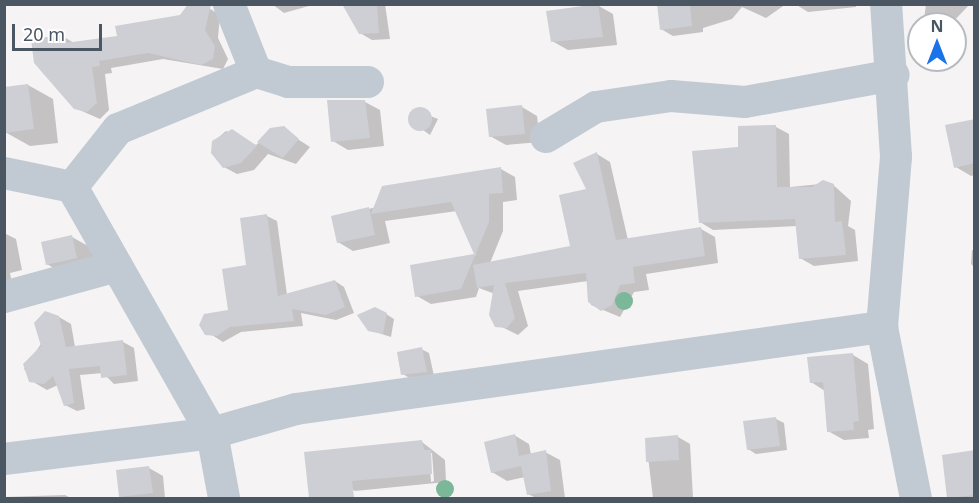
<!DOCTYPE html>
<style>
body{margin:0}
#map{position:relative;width:979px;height:503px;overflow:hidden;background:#f5f3f3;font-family:"Noto Sans",sans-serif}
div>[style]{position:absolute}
.shadow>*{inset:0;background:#0003}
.building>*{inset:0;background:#cdcfd5}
.round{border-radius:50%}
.minor>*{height:32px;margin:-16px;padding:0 16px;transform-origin:16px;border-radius:16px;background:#c1cad2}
.trees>*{width:18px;height:18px;margin:-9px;border-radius:50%;background:#7bb799}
span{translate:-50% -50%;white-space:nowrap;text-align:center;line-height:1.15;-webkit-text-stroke:6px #fff;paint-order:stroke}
.frame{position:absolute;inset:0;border:6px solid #4a5661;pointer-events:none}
.north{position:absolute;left:907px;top:12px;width:60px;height:60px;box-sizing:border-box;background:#fff;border:2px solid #b7bbc0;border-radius:50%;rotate:0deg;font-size:16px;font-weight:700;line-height:24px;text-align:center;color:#4a5661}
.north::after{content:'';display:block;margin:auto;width:21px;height:27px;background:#1a73e8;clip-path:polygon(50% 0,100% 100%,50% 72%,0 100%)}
.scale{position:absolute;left:12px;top:24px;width:90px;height:27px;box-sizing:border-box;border:3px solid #4a5661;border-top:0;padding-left:8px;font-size:18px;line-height:21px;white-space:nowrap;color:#4a5661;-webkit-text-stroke:4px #fff;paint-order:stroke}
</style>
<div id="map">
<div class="shadow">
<div style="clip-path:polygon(272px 4px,316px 4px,284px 13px)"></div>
<div style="clip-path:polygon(350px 4px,385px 4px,390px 39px,372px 40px,360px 33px)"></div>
<div style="clip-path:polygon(659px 4px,786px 4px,766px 18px,742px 7px,732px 19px,703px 28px,703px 32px,673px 36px,661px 29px)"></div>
<div style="clip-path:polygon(795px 4px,856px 4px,856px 7px,808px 12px)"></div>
<div style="clip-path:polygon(926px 4px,968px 4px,969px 5px,951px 24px,931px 24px,924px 20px)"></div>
<div style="clip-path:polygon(597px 5px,613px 14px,617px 45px,568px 50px,552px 41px)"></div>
<div style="clip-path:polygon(207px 7px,220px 15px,218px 38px,228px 59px,223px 69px,163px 59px,111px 68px,112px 73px,105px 74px,109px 110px,100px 119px,75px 108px,64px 37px,74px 43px,119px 37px)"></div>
<div style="clip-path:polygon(28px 85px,53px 99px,58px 143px,30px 146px,5px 132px)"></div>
<div style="clip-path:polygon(365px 102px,380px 110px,384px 146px,348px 150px,333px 141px)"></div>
<div style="clip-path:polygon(522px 107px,537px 116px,540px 142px,506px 145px,490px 136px)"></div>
<div style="clip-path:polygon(413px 109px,438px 119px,430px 135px,409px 120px)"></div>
<div style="clip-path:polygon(974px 120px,974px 175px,971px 176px,956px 167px)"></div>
<div style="clip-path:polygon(279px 127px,310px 147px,296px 164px,268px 154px,254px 170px,237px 174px,224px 167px,213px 142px,226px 131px,256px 145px)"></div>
<div style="clip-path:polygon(776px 127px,789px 134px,790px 187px,831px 183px,851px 201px,848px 226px,855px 230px,858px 261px,814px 266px,800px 258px,797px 226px,713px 230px,700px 222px,740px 149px)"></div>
<div style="clip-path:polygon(597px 154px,610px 162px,628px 240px,701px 229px,715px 237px,718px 263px,646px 274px,649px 290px,634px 292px,620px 317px,591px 305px,588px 281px,518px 291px,528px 326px,518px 335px,494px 323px,495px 294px,479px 288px,476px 297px,431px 304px,417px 296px,412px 266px,476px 255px,457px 211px,385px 221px,390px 243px,353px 251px,338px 242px,369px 209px,501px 169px,515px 177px,517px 200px,503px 202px,503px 231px,490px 263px,572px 247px)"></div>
<div style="clip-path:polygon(267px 216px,277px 221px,287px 295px,335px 281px,344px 287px,354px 313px,336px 320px,301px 313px,303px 326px,241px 332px,223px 342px,201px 328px,230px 311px)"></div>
<div style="clip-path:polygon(4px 233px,16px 239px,22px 270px,10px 273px,12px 283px,4px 285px)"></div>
<div style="clip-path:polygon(72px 237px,97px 251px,101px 272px,72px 279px,47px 264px)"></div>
<div style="clip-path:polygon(972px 250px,974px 250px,974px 267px,971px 264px)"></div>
<div style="clip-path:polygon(386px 314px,394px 319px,391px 337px,369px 330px)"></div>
<div style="clip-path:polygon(59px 317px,71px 324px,75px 347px,123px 342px,134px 348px,138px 381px,114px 384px,103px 373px,80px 375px,85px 409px,77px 411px,65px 405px,58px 385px,47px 390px,35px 383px,24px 369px)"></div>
<div style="clip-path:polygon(421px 349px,429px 353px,434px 376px,411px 379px,403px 374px)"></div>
<div style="clip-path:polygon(853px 355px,868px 364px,874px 429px,868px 430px,869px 438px,844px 440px,828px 431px,825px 391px,811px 382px)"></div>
<div style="clip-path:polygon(776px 419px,784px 423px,787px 450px,756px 454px,748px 449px)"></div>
<div style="clip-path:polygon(514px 435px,529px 444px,531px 455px,545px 452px,560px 460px,565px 498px,536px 498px,528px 494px,525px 477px,507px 481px,492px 472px)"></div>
<div style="clip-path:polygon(678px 437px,690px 444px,693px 498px,653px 498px,646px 440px)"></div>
<div style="clip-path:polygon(evenodd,422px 442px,445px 460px,446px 482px,355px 491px,340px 482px,422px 442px,429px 453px,432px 453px,434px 481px,431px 482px,429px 453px)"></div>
<div style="clip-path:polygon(974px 452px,974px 498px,949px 498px)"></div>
<div style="clip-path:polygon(149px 468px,163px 476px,165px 498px,121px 498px,117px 471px)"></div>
<div style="clip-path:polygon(65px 495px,71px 498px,4px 498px,4px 497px)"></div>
</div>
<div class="building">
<div style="clip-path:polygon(188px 4px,211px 4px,205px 30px,215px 46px,213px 59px,201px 65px,148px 53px,99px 61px,100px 66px,92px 67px,97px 103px,87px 112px,74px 109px,34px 63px,31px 39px,64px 35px,65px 43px,117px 36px,115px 26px,180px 15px)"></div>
<div style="clip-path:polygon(342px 4px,377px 4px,379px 33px,359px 34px)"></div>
<div style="clip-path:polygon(598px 4px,603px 37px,551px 42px,546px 11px)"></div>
<div style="clip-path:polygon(657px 4px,690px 4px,692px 26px,660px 30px)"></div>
<div style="clip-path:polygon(28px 84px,34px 129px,4px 133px,4px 87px)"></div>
<div style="clip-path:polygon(327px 100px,365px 100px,370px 138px,331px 142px)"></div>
<div style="clip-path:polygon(522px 105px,525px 134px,489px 137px,486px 109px)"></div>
<div class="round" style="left:408px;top:107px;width:24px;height:24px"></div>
<div style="clip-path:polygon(975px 119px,975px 163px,954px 168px,945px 125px)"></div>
<div style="clip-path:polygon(776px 125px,777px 187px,812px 187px,823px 180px,834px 184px,835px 222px,842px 221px,846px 255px,799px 259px,795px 219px,699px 223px,692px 151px,738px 147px,738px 126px)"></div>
<div style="clip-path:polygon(284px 126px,299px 139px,283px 158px,257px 142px,270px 128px)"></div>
<div style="clip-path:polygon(232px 129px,257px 146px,241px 163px,223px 168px,211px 153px,212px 141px)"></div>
<div style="clip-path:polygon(597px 152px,616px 240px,701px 227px,705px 256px,633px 267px,635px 283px,620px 285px,612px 305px,601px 311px,588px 302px,586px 273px,505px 283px,515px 318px,507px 328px,495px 327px,489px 315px,494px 285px,477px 288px,473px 265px,570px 246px,559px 195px,586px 189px,573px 163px)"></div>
<div style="clip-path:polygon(501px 167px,503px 193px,489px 194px,489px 222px,461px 289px,415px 297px,410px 265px,474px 254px,451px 202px,371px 214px,382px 186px)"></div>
<div style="clip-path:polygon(369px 207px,375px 235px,337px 243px,331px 216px)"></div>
<div style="clip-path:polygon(267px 214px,278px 296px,335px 280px,345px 307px,326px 315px,292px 309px,294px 321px,230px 327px,217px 336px,205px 335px,199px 325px,204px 314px,228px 310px,222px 269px,246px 265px,240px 218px)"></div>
<div style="clip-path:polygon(72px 235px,77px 258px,46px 265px,41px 242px)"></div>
<div style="clip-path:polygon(375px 307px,387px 313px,383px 334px,368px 331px,357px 315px)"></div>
<div style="clip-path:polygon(45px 311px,59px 316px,66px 347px,123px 340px,127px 375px,101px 378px,100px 366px,69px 369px,74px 403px,64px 406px,53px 376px,44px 384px,29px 382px,23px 364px,41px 346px,34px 323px)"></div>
<div style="clip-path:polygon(422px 347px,427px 372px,401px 375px,397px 352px)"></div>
<div style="clip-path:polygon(853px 353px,859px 421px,853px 422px,854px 430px,827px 432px,823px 382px,810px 383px,807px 357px)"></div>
<div style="clip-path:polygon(776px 417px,780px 446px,747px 450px,743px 421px)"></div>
<div style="clip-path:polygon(515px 434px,519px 456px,546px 450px,551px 491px,527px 495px,521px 466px,491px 473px,484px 442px)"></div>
<div style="clip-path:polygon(678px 435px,679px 460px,646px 462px,645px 438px)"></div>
<div style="clip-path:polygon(422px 440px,424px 450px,431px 450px,432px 474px,352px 481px,354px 497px,309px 498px,304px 452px)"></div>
<div style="clip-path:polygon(975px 450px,975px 495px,947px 498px,942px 455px)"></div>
<div style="clip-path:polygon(149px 466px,153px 493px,119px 497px,116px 470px)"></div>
</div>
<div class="minor">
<div style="left:229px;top:4px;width:73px;rotate:68.3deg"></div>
<div style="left:546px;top:137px;width:58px;rotate:-31deg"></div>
<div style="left:596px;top:107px;width:76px;rotate:-8.3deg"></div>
<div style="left:671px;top:96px;width:74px;rotate:4.6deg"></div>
<div style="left:745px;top:102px;width:151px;rotate:-10.3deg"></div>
<div style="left:4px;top:173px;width:69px;rotate:11.6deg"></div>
<div style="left:72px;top:187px;width:283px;rotate:60.4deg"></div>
<div style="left:212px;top:433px;width:66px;rotate:79.5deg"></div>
<div style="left:72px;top:187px;width:74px;rotate:-51.6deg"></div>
<div style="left:118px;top:129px;width:149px;rotate:-22.4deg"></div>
<div style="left:256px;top:72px;width:34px;rotate:17deg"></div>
<div style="left:288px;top:82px;width:80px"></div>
<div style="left:4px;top:297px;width:117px;rotate:-15.3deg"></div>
<div style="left:882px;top:327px;width:171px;rotate:-85.3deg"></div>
<div style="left:896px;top:157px;width:153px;rotate:-93.7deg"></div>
<div style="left:4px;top:459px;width:210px;rotate:-7.1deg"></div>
<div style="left:212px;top:433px;width:87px;rotate:-15.9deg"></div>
<div style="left:296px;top:409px;width:592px;rotate:-7.97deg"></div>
<div style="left:882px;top:327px;width:174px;rotate:78.8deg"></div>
</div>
<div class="trees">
<div style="left:624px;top:301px"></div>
<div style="left:445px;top:489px"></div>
</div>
<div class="frame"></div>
<div class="north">N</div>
<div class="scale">20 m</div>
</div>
